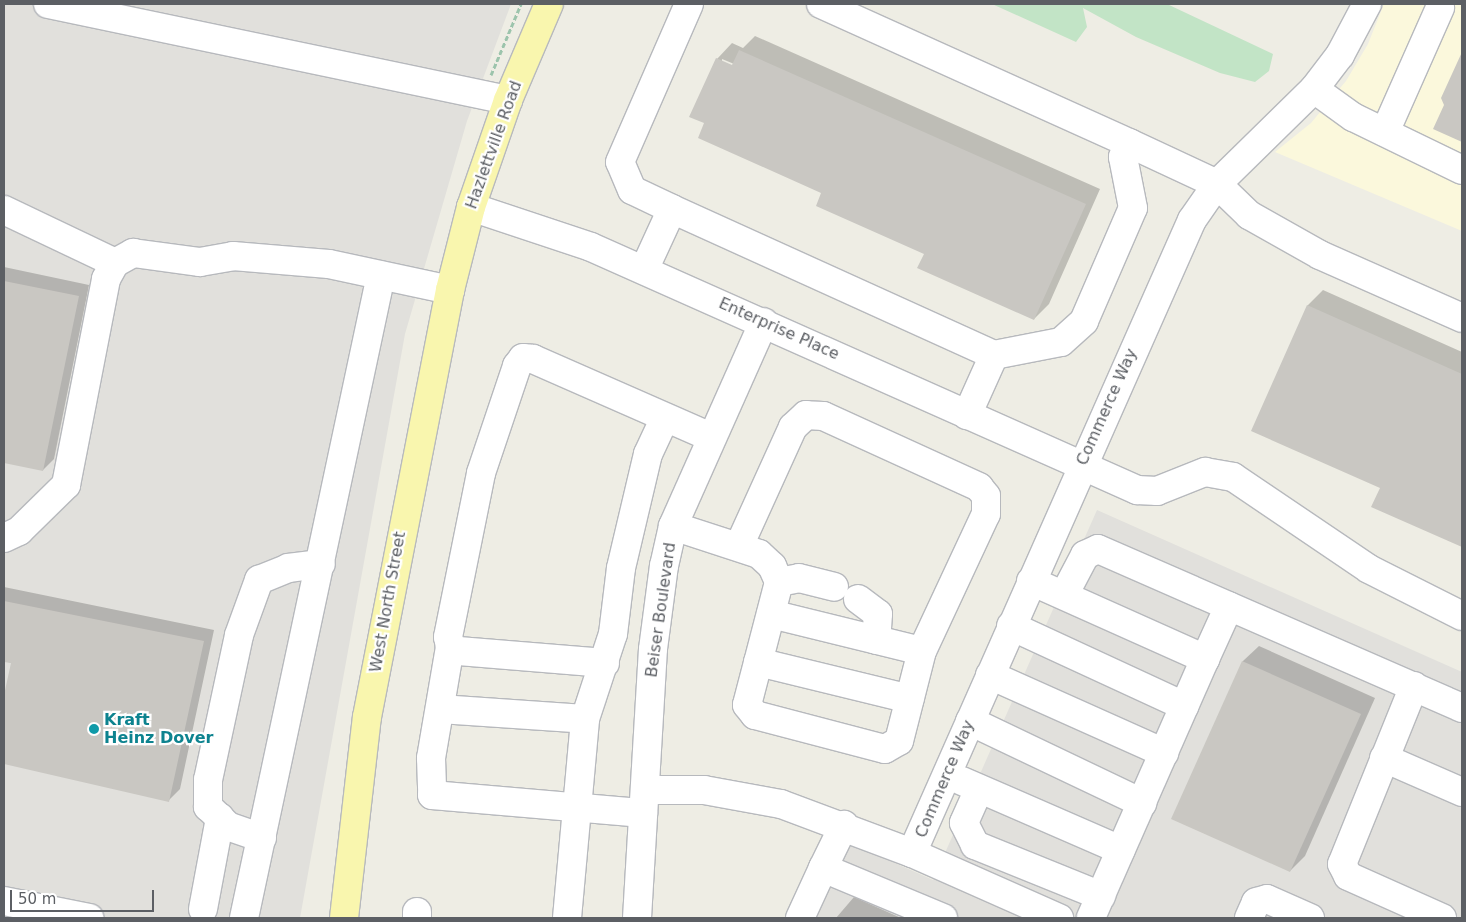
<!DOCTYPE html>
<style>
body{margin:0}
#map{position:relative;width:1466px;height:922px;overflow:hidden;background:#eeede4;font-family:"DejaVu Sans",sans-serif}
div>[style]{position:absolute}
.commercial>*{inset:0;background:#fbf8dc}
.industrial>*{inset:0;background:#e1e0dc}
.green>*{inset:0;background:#c2e4c6}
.shadow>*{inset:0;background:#0003}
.building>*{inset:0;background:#c9c7c2}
.path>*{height:3px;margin-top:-1.5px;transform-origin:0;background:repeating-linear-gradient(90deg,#9cc4ac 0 5px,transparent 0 7.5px)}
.roads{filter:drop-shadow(1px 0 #b7b9bd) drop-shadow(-1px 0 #b7b9bd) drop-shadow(0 1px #b7b9bd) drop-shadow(0 -1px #b7b9bd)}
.minor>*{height:28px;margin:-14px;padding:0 14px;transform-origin:14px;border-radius:14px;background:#fff}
.major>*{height:28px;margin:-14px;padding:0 14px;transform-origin:14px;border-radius:14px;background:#f9f6ae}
.dots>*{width:14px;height:14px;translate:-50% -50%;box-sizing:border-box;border:2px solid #fff;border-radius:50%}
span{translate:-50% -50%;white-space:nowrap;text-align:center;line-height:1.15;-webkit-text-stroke:4.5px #fff;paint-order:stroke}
.street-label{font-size:16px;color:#5c5f64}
.culture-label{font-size:16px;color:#0d838f;font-weight:700}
.left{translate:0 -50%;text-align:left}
.frame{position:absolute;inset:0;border:5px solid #5c5f64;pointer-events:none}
.scale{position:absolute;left:10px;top:890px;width:144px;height:22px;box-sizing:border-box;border:2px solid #5c5f64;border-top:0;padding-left:6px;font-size:15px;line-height:18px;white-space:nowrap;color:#5c5f64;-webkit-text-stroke:4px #fff;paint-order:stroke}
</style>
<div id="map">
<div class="commercial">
<div style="clip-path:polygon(1384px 4px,1462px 4px,1462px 231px,1275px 152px,1311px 123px,1346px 81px,1368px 44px)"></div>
</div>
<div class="industrial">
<div style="clip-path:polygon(4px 4px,511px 4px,467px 121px,405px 334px,300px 918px,4px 918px)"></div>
<div style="clip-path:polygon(1097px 510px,1462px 672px,1462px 918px,786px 918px,825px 832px,933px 880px)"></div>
</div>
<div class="green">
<div style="clip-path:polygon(992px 4px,1167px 4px,1273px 54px,1269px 71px,1255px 82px,1220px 73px,1136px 37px,1083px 8px,1087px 27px,1076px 42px)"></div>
</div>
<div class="shadow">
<div style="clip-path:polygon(evenodd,755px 36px,1100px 189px,1049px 304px,1034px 319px,706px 123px,717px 59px,732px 43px,743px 48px,755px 36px,722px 59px,739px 66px,738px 69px,722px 62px,722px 59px)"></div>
<div style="clip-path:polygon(1462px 60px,1462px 140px,1435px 128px,1445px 105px,1442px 98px)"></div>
<div style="clip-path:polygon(4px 267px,89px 285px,54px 459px,43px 470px,4px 462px)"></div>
<div style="clip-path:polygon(1323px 290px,1462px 352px,1462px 546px,1373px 506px,1382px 487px,1253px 430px,1308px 305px)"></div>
<div style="clip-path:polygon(4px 587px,214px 630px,180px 789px,169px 800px,4px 763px,4px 701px,12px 663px,4px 661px)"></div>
<div style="clip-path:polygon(1259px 646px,1375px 698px,1305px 856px,1290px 871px,1173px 819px,1243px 661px)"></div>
<div style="clip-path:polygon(854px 897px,901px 918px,836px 918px)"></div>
</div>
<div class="building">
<div style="clip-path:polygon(739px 50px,1086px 204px,1034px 320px,917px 268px,924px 254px,816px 206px,821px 193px,698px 138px,704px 123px,689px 117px,716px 58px,732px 65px)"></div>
<div style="clip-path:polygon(1462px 52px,1462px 142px,1433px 129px,1444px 105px,1441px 98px)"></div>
<div style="clip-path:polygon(4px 281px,79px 296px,43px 471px,4px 463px)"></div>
<div style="clip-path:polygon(1307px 305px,1462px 374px,1462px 547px,1371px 507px,1380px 488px,1251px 431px)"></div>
<div style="clip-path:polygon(4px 601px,204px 641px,169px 802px,4px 764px,4px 695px,11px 663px,4px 662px)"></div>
<div style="clip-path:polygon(1242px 661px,1361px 714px,1290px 872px,1171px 819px)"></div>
</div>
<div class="path">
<div style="left:491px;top:75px;width:77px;rotate:-67.1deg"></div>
</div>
<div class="roads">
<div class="minor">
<div style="left:48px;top:4px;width:470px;rotate:11.8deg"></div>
<div style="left:821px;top:4px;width:338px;rotate:24.3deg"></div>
<div style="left:1314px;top:89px;width:48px;rotate:35.7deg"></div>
<div style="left:1353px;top:117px;width:121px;rotate:25.9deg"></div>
<div style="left:1385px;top:132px;width:136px;rotate:-66.1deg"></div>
<div style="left:471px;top:207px;width:126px;rotate:18.4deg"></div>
<div style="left:591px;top:247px;width:598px;rotate:23.99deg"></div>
<div style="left:1137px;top:490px;width:20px;rotate:3deg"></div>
<div style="left:1157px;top:491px;width:52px;rotate:-21.6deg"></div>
<div style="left:1205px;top:472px;width:28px;rotate:10deg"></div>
<div style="left:1233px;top:477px;width:164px;rotate:34.1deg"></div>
<div style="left:1369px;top:569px;width:104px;rotate:26.8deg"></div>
<div style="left:672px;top:209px;width:44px;rotate:-154.6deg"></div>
<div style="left:632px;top:190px;width:30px;rotate:-113deg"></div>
<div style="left:620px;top:162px;width:172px;rotate:-66.4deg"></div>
<div style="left:4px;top:210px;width:123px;rotate:25.5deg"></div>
<div style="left:644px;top:270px;width:67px;rotate:-65.3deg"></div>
<div style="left:672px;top:209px;width:354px;rotate:24.4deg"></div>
<div style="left:994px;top:355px;width:66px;rotate:114.2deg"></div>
<div style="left:994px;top:355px;width:68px;rotate:-11deg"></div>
<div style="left:1061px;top:342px;width:31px;rotate:-42deg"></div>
<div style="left:1084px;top:321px;width:123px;rotate:-66.6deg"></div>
<div style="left:1133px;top:208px;width:52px;rotate:-101.1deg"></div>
<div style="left:1123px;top:157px;width:15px;rotate:-67deg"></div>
<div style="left:1129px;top:143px;width:97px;rotate:25deg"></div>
<div style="left:1217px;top:184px;width:45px;rotate:44.1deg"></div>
<div style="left:1249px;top:215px;width:81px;rotate:29.4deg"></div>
<div style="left:1320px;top:255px;width:155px;rotate:23.9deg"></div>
<div style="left:673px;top:526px;width:90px;rotate:18deg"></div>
<div style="left:759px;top:554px;width:18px;rotate:43deg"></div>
<div style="left:772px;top:566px;width:17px;rotate:66deg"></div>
<div style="left:779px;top:582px;width:127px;rotate:104.6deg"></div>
<div style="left:747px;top:705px;width:13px;rotate:51deg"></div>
<div style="left:755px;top:715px;width:134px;rotate:14.7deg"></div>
<div style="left:885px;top:749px;width:16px;rotate:-30deg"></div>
<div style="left:899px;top:741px;width:93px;rotate:-75.7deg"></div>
<div style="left:922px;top:651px;width:151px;rotate:-65deg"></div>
<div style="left:986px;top:514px;width:18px;rotate:-90deg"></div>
<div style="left:986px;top:496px;width:11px;rotate:-128deg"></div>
<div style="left:979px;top:487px;width:171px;rotate:-155.5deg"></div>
<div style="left:823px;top:416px;width:17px;rotate:-177deg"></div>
<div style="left:806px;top:415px;width:18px;rotate:137deg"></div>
<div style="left:793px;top:427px;width:131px;rotate:114.4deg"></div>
<div style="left:4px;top:538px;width:17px;rotate:-25deg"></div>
<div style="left:19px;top:531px;width:66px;rotate:-44.4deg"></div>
<div style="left:66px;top:485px;width:210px;rotate:-79deg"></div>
<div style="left:106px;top:279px;width:18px;rotate:-61deg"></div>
<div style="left:115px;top:263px;width:21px;rotate:-29deg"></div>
<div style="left:133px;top:253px;width:68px;rotate:7.7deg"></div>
<div style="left:200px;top:262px;width:34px;rotate:-10deg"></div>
<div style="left:233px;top:256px;width:96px;rotate:4.8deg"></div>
<div style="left:329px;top:264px;width:124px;rotate:12.1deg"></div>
<div style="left:1031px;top:581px;width:191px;rotate:24.1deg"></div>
<div style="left:1205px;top:659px;width:283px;rotate:113.8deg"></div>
<div style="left:779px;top:582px;width:20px;rotate:-11deg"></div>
<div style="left:799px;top:578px;width:36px;rotate:14deg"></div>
<div style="left:1064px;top:595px;width:45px;rotate:-62.3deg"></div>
<div style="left:1085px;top:555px;width:14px;rotate:-25deg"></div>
<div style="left:1098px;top:549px;width:397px;rotate:23.6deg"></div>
<div style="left:858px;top:599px;width:25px;rotate:37deg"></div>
<div style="left:878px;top:614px;width:26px;rotate:94deg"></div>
<div style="left:771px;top:614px;width:155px;rotate:13.8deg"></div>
<div style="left:1011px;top:626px;width:191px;rotate:24.8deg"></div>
<div style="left:450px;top:647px;width:113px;rotate:99.7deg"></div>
<div style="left:431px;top:758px;width:37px;rotate:88deg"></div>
<div style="left:432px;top:795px;width:212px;rotate:4.9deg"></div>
<div style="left:1205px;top:659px;width:58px;rotate:-65.6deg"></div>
<div style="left:758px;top:662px;width:156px;rotate:13.7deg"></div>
<div style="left:605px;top:663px;width:147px;rotate:-175.3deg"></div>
<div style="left:458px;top:651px;width:9px;rotate:-153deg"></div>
<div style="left:450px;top:647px;width:10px;rotate:-101deg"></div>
<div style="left:448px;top:637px;width:167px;rotate:-78.6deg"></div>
<div style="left:481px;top:473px;width:113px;rotate:-71.4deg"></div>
<div style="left:517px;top:366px;width:10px;rotate:-53deg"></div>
<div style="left:523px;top:358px;width:10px;rotate:6deg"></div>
<div style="left:533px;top:359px;width:194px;rotate:23.7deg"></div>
<div style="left:990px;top:675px;width:191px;rotate:24.1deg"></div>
<div style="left:1414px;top:686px;width:192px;rotate:112deg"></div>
<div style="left:1342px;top:864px;width:13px;rotate:63deg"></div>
<div style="left:1348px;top:876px;width:103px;rotate:24.1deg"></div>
<div style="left:440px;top:709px;width:145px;rotate:3.9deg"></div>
<div style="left:970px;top:721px;width:191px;rotate:25.5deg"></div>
<div style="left:1384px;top:758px;width:85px;rotate:23.6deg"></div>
<div style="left:962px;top:781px;width:173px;rotate:23.5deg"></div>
<div style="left:979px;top:789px;width:37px;rotate:114deg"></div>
<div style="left:964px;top:823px;width:25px;rotate:63deg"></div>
<div style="left:975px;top:845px;width:136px;rotate:22deg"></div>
<div style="left:645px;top:790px;width:59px"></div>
<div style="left:704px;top:790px;width:78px;rotate:10.3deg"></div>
<div style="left:781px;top:804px;width:140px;rotate:20.5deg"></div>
<div style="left:912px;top:853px;width:161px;rotate:23.9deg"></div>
<div style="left:262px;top:838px;width:36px;rotate:-161deg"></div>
<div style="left:228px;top:826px;width:28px;rotate:-136deg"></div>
<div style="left:208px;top:807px;width:27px;rotate:-90deg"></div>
<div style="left:208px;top:780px;width:148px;rotate:-77.9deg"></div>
<div style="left:239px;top:635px;width:59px;rotate:-70deg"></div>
<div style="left:259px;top:580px;width:31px;rotate:-22deg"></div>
<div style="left:288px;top:568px;width:33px;rotate:-7deg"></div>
<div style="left:912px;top:853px;width:692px;rotate:-66.14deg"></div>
<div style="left:1192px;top:220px;width:44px;rotate:-55.2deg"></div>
<div style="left:1217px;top:184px;width:136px;rotate:-44.4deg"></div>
<div style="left:1314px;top:89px;width:43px;rotate:-52.6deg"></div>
<div style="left:1340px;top:55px;width:58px;rotate:-62.1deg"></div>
<div style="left:823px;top:868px;width:48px;rotate:-64deg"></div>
<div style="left:4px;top:901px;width:87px;rotate:11.3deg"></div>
<div style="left:203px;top:909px;width:93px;rotate:-79.4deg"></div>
<div style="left:244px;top:918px;width:657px;rotate:-77.97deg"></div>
<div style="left:417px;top:918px;width:6px;rotate:-90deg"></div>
<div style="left:567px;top:918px;width:200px;rotate:-84.8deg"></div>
<div style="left:585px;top:719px;width:89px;rotate:-71.8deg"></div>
<div style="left:613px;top:634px;width:66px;rotate:-83.1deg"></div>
<div style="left:621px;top:568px;width:117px;rotate:-76.7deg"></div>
<div style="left:648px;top:454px;width:40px;rotate:-65deg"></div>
<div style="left:637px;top:918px;width:269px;rotate:-86.6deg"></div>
<div style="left:653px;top:649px;width:84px;rotate:-82.5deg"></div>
<div style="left:664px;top:566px;width:41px;rotate:-77.3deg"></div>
<div style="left:673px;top:526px;width:223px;rotate:-66deg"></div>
<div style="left:800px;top:918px;width:55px;rotate:-65.3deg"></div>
<div style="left:823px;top:868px;width:130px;rotate:22.6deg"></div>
<div style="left:1249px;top:918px;width:17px;rotate:-66deg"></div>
<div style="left:1256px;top:902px;width:11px;rotate:-15deg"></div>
<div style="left:1267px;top:899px;width:47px;rotate:23.8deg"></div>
</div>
<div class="major">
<div style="left:344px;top:918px;width:202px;rotate:-83.5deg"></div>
<div style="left:367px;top:717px;width:435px;rotate:-79deg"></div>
<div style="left:450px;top:290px;width:86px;rotate:-75.8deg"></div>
<div style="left:471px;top:207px;width:113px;rotate:-70.9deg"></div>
<div style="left:508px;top:100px;width:104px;rotate:-66.9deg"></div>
</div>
</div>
<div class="dots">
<div style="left:94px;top:729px;background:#0f9aa8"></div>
</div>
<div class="street-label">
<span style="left:494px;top:145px;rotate:-70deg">Hazlettville Road</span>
<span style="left:779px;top:329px;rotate:24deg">Enterprise Place</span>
<span style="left:1107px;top:407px;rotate:-66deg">Commerce Way</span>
<span style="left:388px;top:602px;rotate:-80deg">West North Street</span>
<span style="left:661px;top:610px;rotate:-82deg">Beiser Boulevard</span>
<span style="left:945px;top:779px;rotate:-67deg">Commerce Way</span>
</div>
<div class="culture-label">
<span class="left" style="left:104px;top:729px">Kraft<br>Heinz Dover</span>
</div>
<div class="frame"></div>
<div class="scale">50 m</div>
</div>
